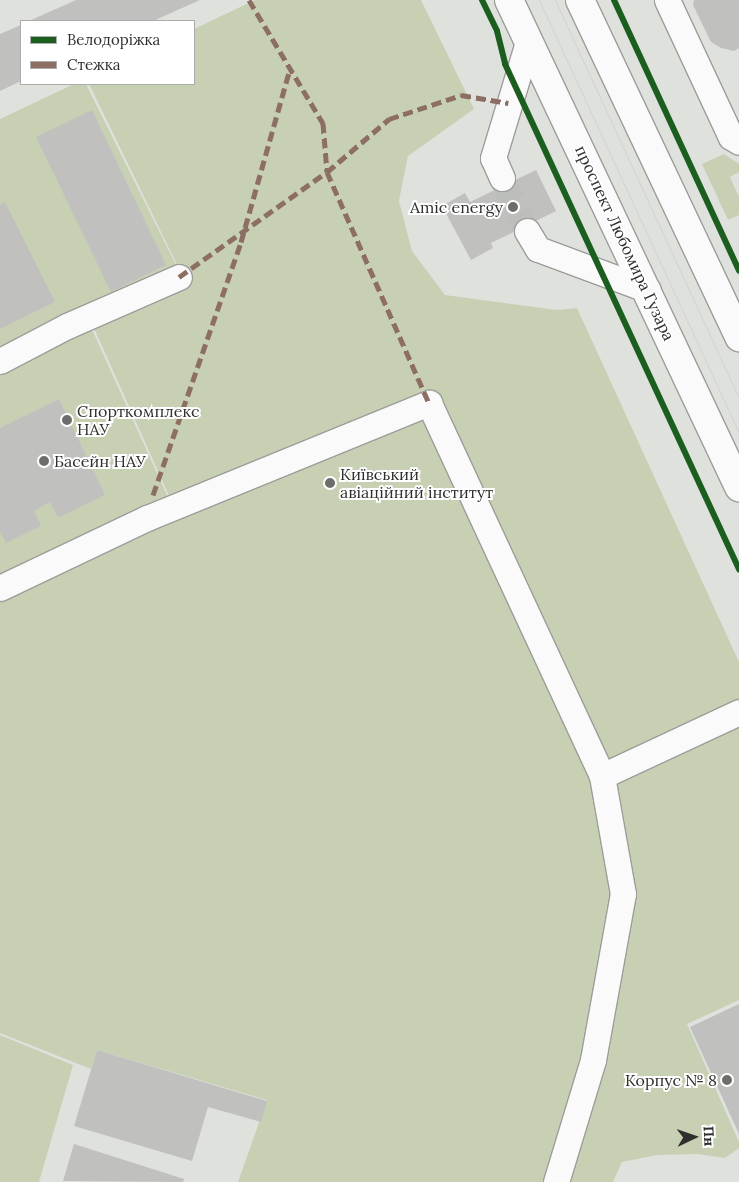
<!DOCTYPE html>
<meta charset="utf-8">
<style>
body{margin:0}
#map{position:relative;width:739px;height:1182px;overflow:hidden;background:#dfe1dd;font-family:Lora,serif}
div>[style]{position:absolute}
.green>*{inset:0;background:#c8d0b4}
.building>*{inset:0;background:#c0c0bf}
.minor-tunnel>*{height:25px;margin-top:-12.5px;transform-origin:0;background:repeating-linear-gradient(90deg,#bcbeba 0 25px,transparent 0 37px)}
.roads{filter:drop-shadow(1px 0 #9c9d9a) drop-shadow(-1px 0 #9c9d9a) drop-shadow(0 1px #9c9d9a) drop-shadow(0 -1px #9c9d9a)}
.minor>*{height:25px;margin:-12.5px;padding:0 12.5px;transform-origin:12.5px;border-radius:12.5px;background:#fafafa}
.major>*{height:28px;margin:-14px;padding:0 14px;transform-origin:14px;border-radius:14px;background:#fafafa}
.tram>*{height:1px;margin:-0.5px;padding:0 0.5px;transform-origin:0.5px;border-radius:0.5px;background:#d3d3d2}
.quiet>*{height:5px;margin-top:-2.5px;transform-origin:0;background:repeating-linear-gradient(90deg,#8d6e63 0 10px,transparent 0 15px)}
.cycleway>*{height:6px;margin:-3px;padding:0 3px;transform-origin:3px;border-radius:3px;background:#1b5e20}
.dots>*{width:14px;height:14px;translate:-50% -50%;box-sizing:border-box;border:2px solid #fff;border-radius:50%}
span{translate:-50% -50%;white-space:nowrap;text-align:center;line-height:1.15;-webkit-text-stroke:4px #fff;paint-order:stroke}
.poi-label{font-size:16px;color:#2f302e}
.right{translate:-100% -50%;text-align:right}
.left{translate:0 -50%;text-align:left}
.street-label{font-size:16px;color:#2f302e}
.legend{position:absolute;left:20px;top:20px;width:175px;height:65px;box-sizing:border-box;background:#fff;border:1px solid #acacab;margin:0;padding:6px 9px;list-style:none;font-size:15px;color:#2f302e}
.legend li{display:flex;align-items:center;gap:10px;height:25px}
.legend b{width:25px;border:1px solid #acacab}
.north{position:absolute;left:669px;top:1112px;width:50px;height:50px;-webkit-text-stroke:4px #fff;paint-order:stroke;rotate:87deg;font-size:14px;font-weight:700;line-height:20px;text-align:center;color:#2f302e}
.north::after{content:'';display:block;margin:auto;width:18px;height:22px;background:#2f302e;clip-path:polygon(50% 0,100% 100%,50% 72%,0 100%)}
</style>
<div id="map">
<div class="green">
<div style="clip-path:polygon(255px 0,421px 0,474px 109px,408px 156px,399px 201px,412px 251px,445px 295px,557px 310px,577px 308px,739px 662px,739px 1000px,687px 1024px,739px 1142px,739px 1148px,725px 1158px,697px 1154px,657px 1155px,622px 1162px,613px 1182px,238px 1182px,267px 1100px,97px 1050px,91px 1069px,0 1033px,0 602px,178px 516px,93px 326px,186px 283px,89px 84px,194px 84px,194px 29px)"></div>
<div style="clip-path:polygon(74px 84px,86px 84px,184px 281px,90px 325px,176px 515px,0 599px,0 119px)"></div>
<div style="clip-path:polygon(724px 154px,739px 164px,739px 172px,730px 177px,739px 197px,739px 215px,728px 220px,702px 164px)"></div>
<div style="clip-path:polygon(0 1035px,73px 1065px,39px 1182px,0 1182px)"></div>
</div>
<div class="building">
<div style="clip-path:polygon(76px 0,200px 0,153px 21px,29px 21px)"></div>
<div style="clip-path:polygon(694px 0,739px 0,739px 48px,734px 51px,721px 48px,711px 42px,693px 5px)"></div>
<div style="clip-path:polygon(21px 25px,21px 81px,0 91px,0 34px)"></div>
<div style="clip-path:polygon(92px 110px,166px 265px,111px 292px,36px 137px)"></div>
<div style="clip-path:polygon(536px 170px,556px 211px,491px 243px,493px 248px,471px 260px,442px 206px,465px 193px,470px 202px)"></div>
<div style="clip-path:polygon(5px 202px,55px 302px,0 329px,0 205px)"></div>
<div style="clip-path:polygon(59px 399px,105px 495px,58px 518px,50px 502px,34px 511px,41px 526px,6px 543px,0 531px,0 428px)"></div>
<div style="clip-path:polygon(739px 1004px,739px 1134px,690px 1027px)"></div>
<div style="clip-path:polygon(97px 1050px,267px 1101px,261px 1122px,208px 1107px,192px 1161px,74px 1126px)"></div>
<div style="clip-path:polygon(74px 1144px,184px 1179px,183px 1182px,63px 1181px)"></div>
</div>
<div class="minor-tunnel">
<div style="left:502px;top:178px;width:59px;rotate:64.7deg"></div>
</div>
<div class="roads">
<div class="minor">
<div style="left:667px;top:0;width:151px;rotate:65deg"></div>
<div style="left:731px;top:137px;width:9px;rotate:32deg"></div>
<div style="left:502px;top:178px;width:22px;rotate:-114deg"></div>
<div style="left:493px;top:158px;width:121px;rotate:-73.2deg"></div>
<div style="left:527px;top:231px;width:21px;rotate:59deg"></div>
<div style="left:538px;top:249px;width:117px;rotate:20.4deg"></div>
<div style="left:0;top:361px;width:76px;rotate:-27.6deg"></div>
<div style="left:67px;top:326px;width:122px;rotate:-23.6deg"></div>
<div style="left:0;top:588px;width:163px;rotate:-25.5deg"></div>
<div style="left:147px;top:518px;width:305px;rotate:-22.2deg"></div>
<div style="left:429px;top:403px;width:411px;rotate:65.1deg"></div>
<div style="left:556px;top:1182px;width:127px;rotate:-73.1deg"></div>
<div style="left:593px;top:1060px;width:169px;rotate:-79.8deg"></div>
<div style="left:623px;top:894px;width:120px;rotate:-100.1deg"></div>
<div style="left:602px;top:776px;width:151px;rotate:-25deg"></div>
</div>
<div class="major">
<div style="left:509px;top:0;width:539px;rotate:64.72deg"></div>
<div style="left:580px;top:0;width:373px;rotate:64.7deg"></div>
</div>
</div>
<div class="tram">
<div style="left:539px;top:0;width:476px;rotate:65.2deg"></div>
<div style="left:555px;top:0;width:439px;rotate:65.2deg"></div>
</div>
<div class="quiet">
<div style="left:249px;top:0;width:144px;rotate:59deg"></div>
<div style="left:323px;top:123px;width:49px;rotate:85.3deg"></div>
<div style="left:327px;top:172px;width:253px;rotate:66.2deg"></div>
<div style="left:179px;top:277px;width:181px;rotate:-35.4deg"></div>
<div style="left:327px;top:172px;width:82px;rotate:-40.5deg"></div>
<div style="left:389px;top:119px;width:76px;rotate:-18.4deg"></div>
<div style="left:461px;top:95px;width:48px;rotate:9.7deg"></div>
<div style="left:153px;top:495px;width:268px;rotate:-70.8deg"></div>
<div style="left:241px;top:242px;width:180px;rotate:-74.2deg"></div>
</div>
<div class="cycleway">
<div style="left:482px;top:0;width:34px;rotate:64deg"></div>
<div style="left:497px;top:31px;width:34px;rotate:76deg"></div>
<div style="left:505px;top:64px;width:557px;rotate:65.14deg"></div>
<div style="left:614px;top:0;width:298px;rotate:65.2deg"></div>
</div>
<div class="dots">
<div style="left:513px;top:207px;background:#6d6e6b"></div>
<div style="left:67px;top:420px;background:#6d6e6b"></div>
<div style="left:44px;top:461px;background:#6d6e6b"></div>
<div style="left:330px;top:483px;background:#6d6e6b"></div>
<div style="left:727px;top:1080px;background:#6d6e6b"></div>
</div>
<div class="poi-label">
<span class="right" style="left:503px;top:207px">Amic energy</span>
<span class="left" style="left:77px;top:420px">Спорткомплекс<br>НАУ</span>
<span class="left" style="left:54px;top:461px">Басейн НАУ</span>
<span class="left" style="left:340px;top:483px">Київський<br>авіаційний інститут</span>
<span class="right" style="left:717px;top:1080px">Корпус № 8</span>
</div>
<div class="street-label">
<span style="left:625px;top:243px;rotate:65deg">проспект Любомира Гузара</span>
</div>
<ul class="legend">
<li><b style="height:6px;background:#1b5e20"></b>Велодоріжка</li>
<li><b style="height:6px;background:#8d6e63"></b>Стежка</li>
</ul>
<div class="north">Пн</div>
</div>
